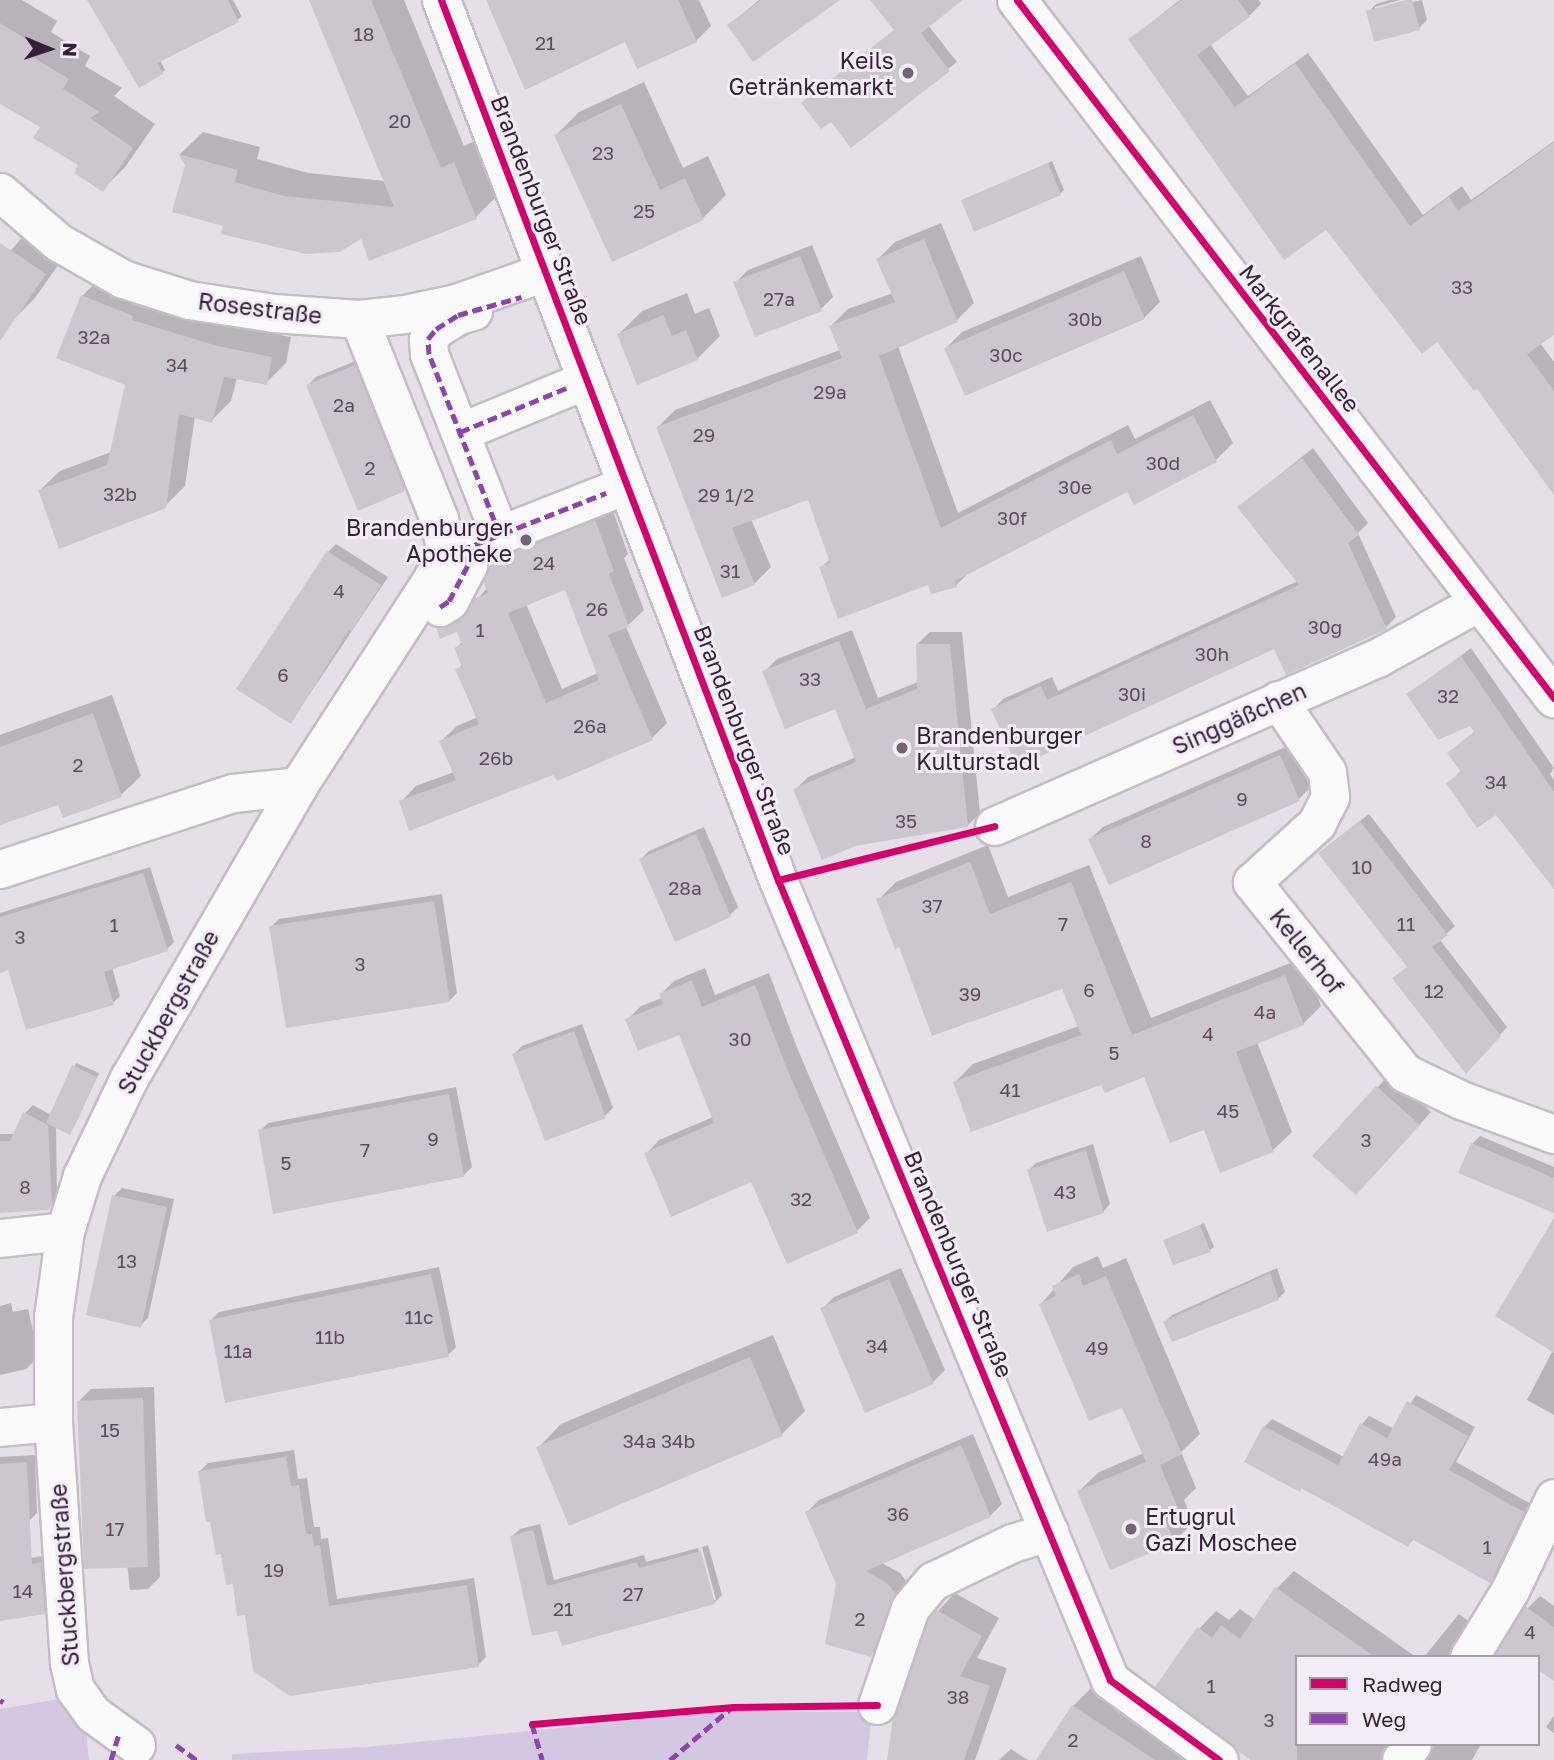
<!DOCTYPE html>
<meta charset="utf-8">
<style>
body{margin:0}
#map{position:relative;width:1554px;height:1760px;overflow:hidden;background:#e5e0e7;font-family:"Golos Text",sans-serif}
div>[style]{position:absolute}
.green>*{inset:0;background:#d4c7e2}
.shadow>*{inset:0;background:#0003}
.building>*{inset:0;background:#ccc7ce}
.roads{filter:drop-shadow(2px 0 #c4bcc6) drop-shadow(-2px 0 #c4bcc6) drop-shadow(0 2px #c4bcc6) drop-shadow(0 -2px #c4bcc6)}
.street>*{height:37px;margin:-18.5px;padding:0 18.5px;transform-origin:18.5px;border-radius:18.5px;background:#fbfafb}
.secondary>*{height:38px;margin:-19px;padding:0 19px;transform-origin:19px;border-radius:19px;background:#fbfafb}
.quiet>*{height:5px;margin-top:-2.5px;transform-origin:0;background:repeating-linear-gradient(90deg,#8e44ad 0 10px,transparent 0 15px)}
.cycleway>*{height:7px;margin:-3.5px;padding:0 3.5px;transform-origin:3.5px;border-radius:3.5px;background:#d6006c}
.dots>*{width:19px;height:19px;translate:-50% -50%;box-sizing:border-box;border:4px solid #f3edf7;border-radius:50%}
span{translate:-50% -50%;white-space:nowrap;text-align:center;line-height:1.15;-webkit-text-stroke:6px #f3edf7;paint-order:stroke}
.number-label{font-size:19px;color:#5e4a60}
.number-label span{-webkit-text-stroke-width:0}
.poi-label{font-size:23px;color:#371e3a}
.right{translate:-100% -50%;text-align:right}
.left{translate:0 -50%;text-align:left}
.street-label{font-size:23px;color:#371e3a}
.legend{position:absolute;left:1295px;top:1655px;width:245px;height:91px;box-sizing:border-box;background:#f3edf7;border:2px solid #a89aab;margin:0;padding:9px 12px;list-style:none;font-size:21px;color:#371e3a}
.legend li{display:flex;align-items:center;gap:14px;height:35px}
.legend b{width:35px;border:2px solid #a89aab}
.north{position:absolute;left:14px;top:14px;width:70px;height:70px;-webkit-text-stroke:5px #f3edf7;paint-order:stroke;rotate:92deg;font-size:19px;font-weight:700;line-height:28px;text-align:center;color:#371e3a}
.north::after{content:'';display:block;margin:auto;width:24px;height:32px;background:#371e3a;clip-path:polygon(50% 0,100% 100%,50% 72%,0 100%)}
</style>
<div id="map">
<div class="green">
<div style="clip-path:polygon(65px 1698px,85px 1720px,89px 1760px,0 1760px,0 1709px)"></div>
<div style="clip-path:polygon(734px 1711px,872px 1712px,867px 1760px,232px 1760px,232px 1754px,366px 1747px)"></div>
</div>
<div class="shadow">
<div style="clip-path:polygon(0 0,22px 0,57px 21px,51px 32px,90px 56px,85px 66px,122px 88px,114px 96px,155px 124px,125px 167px,102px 190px,81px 164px,0 88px)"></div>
<div style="clip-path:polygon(89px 0,233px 0,242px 17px,160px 60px,165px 70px,162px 73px)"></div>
<div style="clip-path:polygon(310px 0,404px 0,464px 146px,477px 140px,499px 194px,476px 217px,362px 236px,226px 225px,180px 154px,203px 132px,260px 147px,257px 159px,308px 173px,385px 181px)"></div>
<div style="clip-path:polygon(488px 0,699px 0,711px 26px,696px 41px,626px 40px)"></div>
<div style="clip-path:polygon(759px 0,837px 0,729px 25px)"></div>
<div style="clip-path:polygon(872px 0,961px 0,928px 25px,957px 62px,852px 145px,895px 29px)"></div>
<div style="clip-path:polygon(1180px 0,1259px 0,1261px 4px,1249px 16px,1210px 44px,1248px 96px,1308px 53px,1423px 215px,1462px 186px,1471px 200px,1554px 141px,1554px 333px,1540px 343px,1554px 362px,1554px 492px,1478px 387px,1437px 339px,1326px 227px,1130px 39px)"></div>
<div style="clip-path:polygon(1390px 0,1400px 0,1375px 7px,1375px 11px,1422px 0,1427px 20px,1419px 28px,1368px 12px,1376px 4px)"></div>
<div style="clip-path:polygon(644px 82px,683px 168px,708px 156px,726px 195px,703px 218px,556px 135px,579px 112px)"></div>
<div style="clip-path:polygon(1052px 161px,1064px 190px,1060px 194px,963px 201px)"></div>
<div style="clip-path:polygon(941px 223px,974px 303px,957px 320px,898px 346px,958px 513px,1128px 425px,1135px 439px,1210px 400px,1233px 443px,1216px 460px,1134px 502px,1128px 490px,971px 571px,956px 585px,932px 592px,929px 583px,821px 568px,831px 558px,809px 498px,751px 519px,771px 567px,754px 584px,658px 427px,675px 410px,840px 350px,831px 326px,848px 309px,893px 293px,878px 259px,895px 242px)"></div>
<div style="clip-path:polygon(32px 226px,68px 251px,35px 298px,12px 321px,0 312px,0 263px)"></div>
<div style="clip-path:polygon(812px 245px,833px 297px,821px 309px,735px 283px,748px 270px)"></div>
<div style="clip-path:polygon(1141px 256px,1160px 302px,1144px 318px,946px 348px,962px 332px)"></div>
<div style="clip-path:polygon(102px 277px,150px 300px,238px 327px,291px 337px,286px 363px,266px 383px,237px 378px,231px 401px,211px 421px,195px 416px,185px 486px,165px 506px,40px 490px,60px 471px,111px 452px,127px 384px,82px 296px)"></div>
<div style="clip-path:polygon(687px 293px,695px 314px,709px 308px,720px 336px,697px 359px,619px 334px,642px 311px)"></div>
<div style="clip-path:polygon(363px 358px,412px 481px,404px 489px,308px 385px,316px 377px)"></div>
<div style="clip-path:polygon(1313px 448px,1368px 523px,1358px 533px,1396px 617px,1386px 627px,1274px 647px,1018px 765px,993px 710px,1003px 699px,1052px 677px,1058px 691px,1298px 581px,1239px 507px)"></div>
<div style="clip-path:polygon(evenodd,611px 505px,628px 554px,624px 558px,644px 610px,626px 627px,667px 723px,652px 738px,554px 773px,401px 802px,416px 786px,454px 772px,441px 741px,457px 726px,478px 717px,457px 670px,463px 664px,456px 648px,462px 642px,458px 630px,438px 627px,453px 612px,469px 609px,487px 588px,491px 562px,507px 546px,611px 505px,566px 588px,598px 673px,562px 689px,526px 604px,566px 588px)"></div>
<div style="clip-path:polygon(336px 544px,388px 577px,291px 722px,328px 552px)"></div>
<div style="clip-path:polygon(852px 630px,878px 698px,918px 682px,917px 644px,930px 632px,962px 632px,980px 813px,967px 826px,795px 790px,808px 777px,856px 757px,836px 707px,764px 672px,777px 659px)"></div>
<div style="clip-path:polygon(1471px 648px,1554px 768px,1550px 774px,1554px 780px,1554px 886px,1496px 813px,1448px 783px,1462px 770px,1449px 753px,1475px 731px,1471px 724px,1409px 695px)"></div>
<div style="clip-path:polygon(112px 695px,141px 776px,121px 795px,59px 803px,0 823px,0 735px)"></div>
<div style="clip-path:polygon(1292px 744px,1311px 787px,1299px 799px,1090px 839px,1103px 827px)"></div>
<div style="clip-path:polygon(1369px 814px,1455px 926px,1440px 940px,1507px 1027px,1474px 1064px,1329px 845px)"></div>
<div style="clip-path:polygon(704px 827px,738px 907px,730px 915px,676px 939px,641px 859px,649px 851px)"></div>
<div style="clip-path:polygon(988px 845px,1008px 897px,1089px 865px,1151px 1018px,1303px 958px,1321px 1006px,1303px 1024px,1257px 1042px,1292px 1132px,1273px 1150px,1221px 1170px,1205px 1128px,1145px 1075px,1102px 1082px,955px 1082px,973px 1064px,1079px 1026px,1063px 986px,900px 944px,878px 900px,896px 882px)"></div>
<div style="clip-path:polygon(150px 867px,174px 942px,167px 949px,112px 967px,120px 996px,113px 1003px,10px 968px,0 971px,0 913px)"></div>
<div style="clip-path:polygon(442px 894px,457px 993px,449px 1001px,271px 927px,279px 919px)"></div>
<div style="clip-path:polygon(705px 968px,715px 995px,769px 973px,798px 1050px,870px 1218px,857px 1231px,752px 1180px,646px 1154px,659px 1140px,713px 1117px,680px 1032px,628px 1019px,641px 1006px,662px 998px,661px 994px,674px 981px)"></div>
<div style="clip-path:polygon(582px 1024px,613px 1108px,605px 1116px,514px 1054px,522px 1046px)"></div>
<div style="clip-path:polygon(76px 1063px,99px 1073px,73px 1129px,70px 1132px,56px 1126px,57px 1200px,49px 1208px,0 1211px,0 1134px,15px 1134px,25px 1113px,33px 1105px,51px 1115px)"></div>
<div style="clip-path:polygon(1389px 1075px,1431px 1112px,1368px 1181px,1315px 1155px)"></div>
<div style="clip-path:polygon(456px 1087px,472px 1167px,464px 1175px,260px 1131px,268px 1123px)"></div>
<div style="clip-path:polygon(1480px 1136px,1554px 1167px,1554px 1211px,1472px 1144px)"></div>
<div style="clip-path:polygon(1093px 1144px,1110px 1204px,1103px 1212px,1029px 1170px,1036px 1163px)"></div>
<div style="clip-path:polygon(122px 1188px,174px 1199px,148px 1318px,140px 1326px,114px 1196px)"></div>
<div style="clip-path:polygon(1554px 1222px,1554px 1415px,1527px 1400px,1553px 1350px)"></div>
<div style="clip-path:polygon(1204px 1223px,1214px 1247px,1210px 1250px,1165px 1241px)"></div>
<div style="clip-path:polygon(1098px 1256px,1103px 1268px,1126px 1258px,1200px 1434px,1181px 1452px,1196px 1488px,1184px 1500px,1193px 1522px,1174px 1542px,1079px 1491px,1099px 1472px,1144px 1453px,1122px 1405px,1041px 1304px,1073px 1267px)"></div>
<div style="clip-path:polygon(439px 1267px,456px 1347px,448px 1355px,211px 1320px,219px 1312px)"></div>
<div style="clip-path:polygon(901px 1268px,945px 1370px,933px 1382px,822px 1309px,834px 1297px)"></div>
<div style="clip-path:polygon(1277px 1268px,1285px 1292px,1278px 1299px,1165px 1322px,1172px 1315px)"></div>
<div style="clip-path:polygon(11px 1303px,13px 1312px,28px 1309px,39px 1356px,26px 1369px,0 1375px,0 1306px)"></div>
<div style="clip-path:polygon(773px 1335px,805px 1411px,782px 1434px,538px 1448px,561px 1424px)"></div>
<div style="clip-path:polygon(154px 1387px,160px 1577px,148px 1589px,130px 1590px,122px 1516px,79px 1401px,91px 1389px)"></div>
<div style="clip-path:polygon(1416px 1395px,1475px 1427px,1456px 1462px,1531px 1504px,1497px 1573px,1490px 1581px,1415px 1538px,1408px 1545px,1264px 1427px,1272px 1419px,1344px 1457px,1362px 1424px,1369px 1416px,1394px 1429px)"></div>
<div style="clip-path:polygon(973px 1434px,1002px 1504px,990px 1516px,882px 1563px,900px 1573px,906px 1581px,882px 1643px,871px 1655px,807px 1512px,819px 1500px)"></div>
<div style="clip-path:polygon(294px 1450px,298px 1479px,307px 1478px,314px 1527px,320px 1527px,321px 1539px,328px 1538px,337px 1599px,474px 1578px,486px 1657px,478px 1665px,246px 1613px,223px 1552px,200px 1471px,208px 1463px)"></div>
<div style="clip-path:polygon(35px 1455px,37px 1513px,29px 1521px,0 1522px,0 1457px)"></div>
<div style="clip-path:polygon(540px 1524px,554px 1580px,644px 1555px,646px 1562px,698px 1548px,712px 1600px,716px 1600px,702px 1547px,708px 1545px,722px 1595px,714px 1603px,558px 1629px,512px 1536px,520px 1529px)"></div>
<div style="clip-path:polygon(49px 1555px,52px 1604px,44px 1612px,0 1620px,0 1563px)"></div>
<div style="clip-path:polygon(1294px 1571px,1416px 1657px,1297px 1657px,1297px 1744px,1398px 1744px,1407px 1760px,1256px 1760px,1199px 1629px,1216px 1611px,1229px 1620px,1240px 1609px,1255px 1620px,1277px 1588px)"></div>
<div style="clip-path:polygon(955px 1593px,999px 1618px,977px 1658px,1007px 1668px,975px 1760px,889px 1760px,937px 1612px)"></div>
<div style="clip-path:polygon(1540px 1596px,1554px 1606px,1554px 1678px,1538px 1657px,1494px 1657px,1522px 1614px)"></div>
<div style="clip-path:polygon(1459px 1614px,1471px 1623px,1475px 1657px,1424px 1657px)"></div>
<div style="clip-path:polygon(1091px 1688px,1200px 1760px,1038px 1760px,1073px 1706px)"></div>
<div style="clip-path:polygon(1554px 1716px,1554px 1733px,1546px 1727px)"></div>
<div style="clip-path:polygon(1435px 1744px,1481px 1744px,1472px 1760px,1427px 1760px)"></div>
<div style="clip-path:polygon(1011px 1749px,1028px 1760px,999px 1760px)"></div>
</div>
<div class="building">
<div style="clip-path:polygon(87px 0,228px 0,239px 22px,157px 63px,163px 74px,139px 88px)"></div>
<div style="clip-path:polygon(309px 0,371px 0,441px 168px,454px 162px,477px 219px,369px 261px,361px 239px,339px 252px,306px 254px,221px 234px,223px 226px,172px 212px,185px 165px,178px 154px,238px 170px,235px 182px,284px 196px,394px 207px)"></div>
<div style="clip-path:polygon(486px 0,678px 0,697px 42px,637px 69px,625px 42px,525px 90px)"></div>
<div style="clip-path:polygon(761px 0,840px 0,753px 62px,727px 25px)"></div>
<div style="clip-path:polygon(870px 0,963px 0,921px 33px,950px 71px,851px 148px,831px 122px,821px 129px,801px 103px,894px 30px)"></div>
<div style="clip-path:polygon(1182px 0,1238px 0,1250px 17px,1197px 55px,1235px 107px,1295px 63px,1410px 226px,1449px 197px,1458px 211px,1554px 142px,1554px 335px,1527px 354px,1554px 391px,1554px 495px,1477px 389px,1474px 391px,1437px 342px,1422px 354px,1326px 230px,1284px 260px,1128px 39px)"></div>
<div style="clip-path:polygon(1406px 0,1412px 0,1420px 30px,1374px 42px,1366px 11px)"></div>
<div style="clip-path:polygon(0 23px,36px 45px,29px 55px,69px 79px,63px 89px,100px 112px,90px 118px,133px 148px,103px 192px,74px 173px,78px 165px,33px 138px,40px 127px,0 104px)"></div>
<div style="clip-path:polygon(621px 104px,660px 190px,685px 178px,704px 220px,612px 262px,554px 135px)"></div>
<div style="clip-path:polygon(1048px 163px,1061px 195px,974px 232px,961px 200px)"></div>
<div style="clip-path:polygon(924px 239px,958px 322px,879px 356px,941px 528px,1111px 440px,1117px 454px,1193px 415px,1217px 462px,1134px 505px,1127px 492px,955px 581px,957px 587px,931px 594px,928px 585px,838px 619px,819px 567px,830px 563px,808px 500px,732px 528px,755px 585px,722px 598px,656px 427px,842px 358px,829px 326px,895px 302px,876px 259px)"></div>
<div style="clip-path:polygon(0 243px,46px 274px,0 341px)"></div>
<div style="clip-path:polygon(800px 256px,822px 311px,755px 337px,733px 282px)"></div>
<div style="clip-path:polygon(1124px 271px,1145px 319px,965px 396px,944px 348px)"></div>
<div style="clip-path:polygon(81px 295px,133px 316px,132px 320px,217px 346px,272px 357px,267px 385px,224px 377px,212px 423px,179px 414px,166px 508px,59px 549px,38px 490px,107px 465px,125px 385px,56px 358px)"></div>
<div style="clip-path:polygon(663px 315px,672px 336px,686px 330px,698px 360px,637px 385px,617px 334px)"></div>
<div style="clip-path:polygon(355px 365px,405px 491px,358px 511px,306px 385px)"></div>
<div style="clip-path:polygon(1302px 458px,1359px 535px,1348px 543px,1387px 629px,1286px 675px,1274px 649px,1017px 767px,991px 709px,1041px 686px,1047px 700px,1299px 585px,1237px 507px)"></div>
<div style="clip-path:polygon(evenodd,595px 520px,614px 571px,609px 574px,629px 627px,608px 635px,653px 740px,557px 781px,553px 775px,409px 831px,399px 801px,456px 780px,439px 741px,479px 724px,455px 669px,462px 667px,454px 648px,462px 645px,457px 632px,440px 639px,436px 627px,452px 624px,467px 611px,474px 599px,488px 593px,483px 581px,489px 562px,595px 520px,565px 590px,599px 680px,546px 703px,508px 613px,565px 590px)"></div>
<div style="clip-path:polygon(327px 551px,381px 585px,351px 632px,349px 630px,291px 724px,236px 689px)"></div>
<div style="clip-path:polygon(839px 641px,866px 709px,917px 689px,916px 644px,950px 644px,968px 827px,855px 846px,822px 860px,793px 789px,856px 762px,835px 709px,785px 729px,762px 671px)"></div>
<div style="clip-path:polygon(1461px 656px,1554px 792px,1554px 889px,1496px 815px,1477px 828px,1446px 783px,1461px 772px,1447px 753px,1474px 732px,1470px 726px,1438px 740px,1406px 694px)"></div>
<div style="clip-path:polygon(93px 713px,122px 797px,63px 818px,58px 805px,0 825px,0 747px)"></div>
<div style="clip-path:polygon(1280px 755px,1300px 801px,1109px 885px,1088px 839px)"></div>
<div style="clip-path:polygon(1360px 821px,1448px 935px,1432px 947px,1501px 1036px,1466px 1074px,1392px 978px,1407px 967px,1318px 853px)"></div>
<div style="clip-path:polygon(696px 834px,731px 917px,675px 942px,639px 859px)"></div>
<div style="clip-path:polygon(970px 862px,990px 914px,1071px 882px,1132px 1035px,1285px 975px,1304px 1025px,1236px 1052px,1274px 1152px,1220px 1173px,1204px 1130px,1170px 1143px,1144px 1077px,1105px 1093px,1101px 1085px,971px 1132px,953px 1082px,1081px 1035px,1062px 989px,932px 1036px,899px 947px,895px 949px,876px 899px)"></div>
<div style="clip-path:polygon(143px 873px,168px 951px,104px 972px,114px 1005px,26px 1030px,8px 970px,0 973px,0 917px)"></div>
<div style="clip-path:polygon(434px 901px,450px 1002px,286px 1028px,269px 926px)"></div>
<div style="clip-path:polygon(692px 980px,702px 1007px,755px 985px,785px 1064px,858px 1233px,787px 1264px,751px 1182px,671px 1217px,644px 1153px,714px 1123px,679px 1035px,638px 1051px,625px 1019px,663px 1004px,659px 994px)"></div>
<div style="clip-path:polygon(574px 1031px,606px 1118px,545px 1141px,512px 1054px)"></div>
<div style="clip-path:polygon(72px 1065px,97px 1077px,70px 1135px,46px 1123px)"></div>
<div style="clip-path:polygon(1376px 1086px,1420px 1125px,1356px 1195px,1312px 1156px)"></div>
<div style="clip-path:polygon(449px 1094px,464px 1177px,273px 1214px,258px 1130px)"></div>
<div style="clip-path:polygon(23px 1112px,48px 1125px,52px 1203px,49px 1210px,0 1213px,0 1141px,10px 1141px)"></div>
<div style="clip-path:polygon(1471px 1143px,1554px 1178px,1554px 1213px,1458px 1173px)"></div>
<div style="clip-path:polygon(1086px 1150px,1104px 1213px,1047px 1232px,1027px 1170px)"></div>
<div style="clip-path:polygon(112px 1195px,167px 1207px,141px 1328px,86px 1315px)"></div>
<div style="clip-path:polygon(1554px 1218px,1554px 1353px,1495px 1316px)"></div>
<div style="clip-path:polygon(1200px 1225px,1211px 1252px,1173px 1265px,1163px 1240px)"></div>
<div style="clip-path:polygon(1270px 1273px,1279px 1300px,1172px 1342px,1163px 1322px)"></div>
<div style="clip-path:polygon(431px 1274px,449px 1357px,225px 1403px,209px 1320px)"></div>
<div style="clip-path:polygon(1079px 1274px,1083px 1286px,1106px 1276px,1182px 1454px,1160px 1465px,1178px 1508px,1163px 1515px,1175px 1543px,1110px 1570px,1077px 1491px,1146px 1462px,1122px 1408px,1089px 1421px,1039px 1304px,1056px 1296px,1052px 1286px)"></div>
<div style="clip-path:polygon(889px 1279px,934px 1384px,865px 1413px,820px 1308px)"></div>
<div style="clip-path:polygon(750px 1357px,783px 1436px,569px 1526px,536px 1447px)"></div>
<div style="clip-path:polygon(143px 1398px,148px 1567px,84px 1569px,77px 1401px)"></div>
<div style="clip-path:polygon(1407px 1401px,1468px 1436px,1449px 1470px,1524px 1512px,1490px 1583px,1412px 1539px,1408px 1547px,1301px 1488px,1300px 1492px,1244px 1462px,1263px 1426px,1338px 1465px,1360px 1423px,1387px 1438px)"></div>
<div style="clip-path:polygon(961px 1445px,991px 1517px,866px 1571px,888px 1584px,895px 1593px,871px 1657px,825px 1644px,836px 1584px,805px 1512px)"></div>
<div style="clip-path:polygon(286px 1457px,291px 1486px,299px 1485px,306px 1534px,312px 1534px,314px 1546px,320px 1545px,329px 1606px,467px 1585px,479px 1667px,290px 1696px,253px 1671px,245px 1615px,237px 1616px,233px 1584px,226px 1585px,221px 1554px,216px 1555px,210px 1522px,206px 1522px,198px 1471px)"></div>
<div style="clip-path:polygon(27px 1462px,32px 1564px,41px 1562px,45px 1614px,0 1621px,0 1464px)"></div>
<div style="clip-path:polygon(533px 1530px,547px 1586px,637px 1562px,639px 1568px,701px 1551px,715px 1604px,562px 1646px,557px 1631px,532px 1636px,510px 1536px)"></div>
<div style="clip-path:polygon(1275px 1587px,1375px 1657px,1297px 1657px,1297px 1760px,1250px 1760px,1155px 1687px,1197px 1627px,1212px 1638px,1221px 1625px,1240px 1639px)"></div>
<div style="clip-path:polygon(1525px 1606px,1554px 1627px,1554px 1681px,1538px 1670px,1538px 1657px,1494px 1657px)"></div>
<div style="clip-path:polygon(936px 1610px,982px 1636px,960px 1676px,990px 1686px,964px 1760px,887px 1760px,893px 1717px,929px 1619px)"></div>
<div style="clip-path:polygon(1072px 1705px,1105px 1727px,1155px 1760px,1036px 1760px)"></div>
</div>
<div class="roads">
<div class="street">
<div style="left:441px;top:0;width:942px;rotate:69.05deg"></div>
<div style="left:778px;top:880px;width:866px;rotate:67.46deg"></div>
<div style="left:1110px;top:1680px;width:135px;rotate:36.3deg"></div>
<div style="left:0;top:192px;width:77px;rotate:40.8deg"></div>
<div style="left:58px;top:242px;width:75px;rotate:29.6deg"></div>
<div style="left:123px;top:279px;width:69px;rotate:17.7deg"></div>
<div style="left:189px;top:300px;width:86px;rotate:8.7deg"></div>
<div style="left:274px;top:313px;width:85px;rotate:4deg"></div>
<div style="left:359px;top:319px;width:45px;rotate:-6.3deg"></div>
<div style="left:404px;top:314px;width:53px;rotate:-11.9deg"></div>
<div style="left:456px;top:303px;width:94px;rotate:-19.2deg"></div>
<div style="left:473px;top:311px;width:16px;rotate:165deg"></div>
<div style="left:458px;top:315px;width:26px;rotate:148deg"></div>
<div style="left:436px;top:329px;width:13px;rotate:129deg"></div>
<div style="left:428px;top:339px;width:15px;rotate:86deg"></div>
<div style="left:429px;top:354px;width:194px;rotate:68.6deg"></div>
<div style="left:460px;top:432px;width:115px;rotate:-22.5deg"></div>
<div style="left:461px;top:550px;width:156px;rotate:-21.5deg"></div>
<div style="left:440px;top:607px;width:11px;rotate:-34deg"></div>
<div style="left:449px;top:601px;width:41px;rotate:-62.2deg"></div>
<div style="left:468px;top:565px;width:18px;rotate:-90deg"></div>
<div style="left:1278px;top:700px;width:87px;rotate:55.8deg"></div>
<div style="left:1327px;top:772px;width:25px;rotate:83deg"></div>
<div style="left:1330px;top:797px;width:29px;rotate:117deg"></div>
<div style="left:1317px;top:823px;width:88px;rotate:137.8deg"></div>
<div style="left:1252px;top:882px;width:245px;rotate:51.3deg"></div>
<div style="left:1405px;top:1073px;width:62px;rotate:25.7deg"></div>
<div style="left:1461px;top:1100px;width:99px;rotate:20.1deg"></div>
<div style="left:994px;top:826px;width:418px;rotate:-23.7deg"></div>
<div style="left:1377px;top:658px;width:116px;rotate:-28.8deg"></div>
<div style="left:0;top:869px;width:245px;rotate:-18.1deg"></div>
<div style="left:233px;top:793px;width:65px;rotate:-6.1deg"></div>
<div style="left:0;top:1238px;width:65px;rotate:-6.1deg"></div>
<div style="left:0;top:1427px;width:53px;rotate:-5.4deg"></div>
<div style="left:1469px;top:1657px;width:79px;rotate:-58.5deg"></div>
<div style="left:1510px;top:1590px;width:102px;rotate:-64.4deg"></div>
<div style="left:877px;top:1705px;width:102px;rotate:-71.2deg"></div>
<div style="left:910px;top:1608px;width:35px;rotate:-50deg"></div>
<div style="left:933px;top:1581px;width:88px;rotate:-25.7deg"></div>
<div style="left:1012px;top:1543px;width:39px;rotate:-17deg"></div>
<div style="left:136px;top:1745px;width:53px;rotate:-144.2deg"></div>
<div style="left:93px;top:1714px;width:31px;rotate:-126deg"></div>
<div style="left:75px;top:1689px;width:27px;rotate:-103deg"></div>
<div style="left:69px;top:1663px;width:242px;rotate:-93.8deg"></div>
<div style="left:53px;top:1422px;width:105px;rotate:-90deg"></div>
<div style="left:53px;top:1317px;width:87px;rotate:-82.1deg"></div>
<div style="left:65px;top:1231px;width:58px;rotate:-72.8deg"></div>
<div style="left:82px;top:1176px;width:109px;rotate:-64.4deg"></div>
<div style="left:129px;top:1078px;width:337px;rotate:-59.9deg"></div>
<div style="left:298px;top:786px;width:249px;rotate:-57.1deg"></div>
<div style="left:433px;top:577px;width:30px;rotate:-67deg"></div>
<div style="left:445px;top:549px;width:31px;rotate:-101deg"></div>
<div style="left:439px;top:519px;width:215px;rotate:-111.8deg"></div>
<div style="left:1401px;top:1760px;width:19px;rotate:-55deg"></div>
</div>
<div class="secondary">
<div style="left:1017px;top:0;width:881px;rotate:52.43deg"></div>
</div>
</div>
<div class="quiet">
<div style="left:460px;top:432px;width:115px;rotate:-22.5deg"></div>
<div style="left:500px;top:535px;width:194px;rotate:-111.4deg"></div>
<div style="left:429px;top:354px;width:15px;rotate:-94deg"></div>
<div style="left:428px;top:339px;width:13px;rotate:-51deg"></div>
<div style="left:436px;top:329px;width:26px;rotate:-32deg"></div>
<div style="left:458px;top:315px;width:66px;rotate:-15.9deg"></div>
<div style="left:461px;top:550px;width:156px;rotate:-21.5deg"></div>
<div style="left:440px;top:607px;width:11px;rotate:-34deg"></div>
<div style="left:449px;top:601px;width:41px;rotate:-62.2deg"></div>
<div style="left:468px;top:565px;width:18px;rotate:-90deg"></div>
<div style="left:0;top:1700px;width:4px;rotate:34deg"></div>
<div style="left:535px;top:1723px;width:3px;rotate:162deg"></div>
<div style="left:532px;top:1724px;width:37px;rotate:74deg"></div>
<div style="left:176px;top:1745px;width:26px;rotate:36deg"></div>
<div style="left:111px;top:1760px;width:28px;rotate:-73deg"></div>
<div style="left:670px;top:1760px;width:79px;rotate:-40.4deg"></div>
</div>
<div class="cycleway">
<div style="left:441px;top:0;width:942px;rotate:69.05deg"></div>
<div style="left:778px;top:880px;width:866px;rotate:67.46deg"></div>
<div style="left:1110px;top:1680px;width:135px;rotate:36.3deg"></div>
<div style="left:1017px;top:0;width:881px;rotate:52.43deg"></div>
<div style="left:778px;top:880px;width:223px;rotate:-14deg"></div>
<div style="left:532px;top:1724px;width:202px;rotate:-4.8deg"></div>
<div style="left:733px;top:1707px;width:144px;rotate:-0.8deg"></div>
</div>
<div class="dots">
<div style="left:908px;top:73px;background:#746277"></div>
<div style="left:526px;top:540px;background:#746277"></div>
<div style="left:902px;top:748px;background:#746277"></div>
<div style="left:1131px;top:1529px;background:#746277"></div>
</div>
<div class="number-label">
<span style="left:364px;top:34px">18</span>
<span style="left:545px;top:43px">21</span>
<span style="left:400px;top:121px">20</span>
<span style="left:603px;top:153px">23</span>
<span style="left:644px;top:211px">25</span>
<span style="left:1462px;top:287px">33</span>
<span style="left:779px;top:299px">27a</span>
<span style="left:1085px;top:319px">30b</span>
<span style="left:94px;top:337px">32a</span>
<span style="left:1006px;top:355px">30c</span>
<span style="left:177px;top:365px">34</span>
<span style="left:830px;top:392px">29a</span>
<span style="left:344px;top:405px">2a</span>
<span style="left:704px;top:435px">29</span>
<span style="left:1163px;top:463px">30d</span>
<span style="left:370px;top:468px">2</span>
<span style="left:1075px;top:487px">30e</span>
<span style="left:120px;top:494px">32b</span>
<span style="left:726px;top:495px">29 1/2</span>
<span style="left:1012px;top:518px">30f</span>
<span style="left:544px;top:563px">24</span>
<span style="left:730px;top:571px">31</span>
<span style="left:339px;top:591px">4</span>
<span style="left:597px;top:609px">26</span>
<span style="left:1325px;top:627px">30g</span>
<span style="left:480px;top:630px">1</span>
<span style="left:1212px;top:654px">30h</span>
<span style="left:283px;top:675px">6</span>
<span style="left:810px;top:679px">33</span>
<span style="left:1132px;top:694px">30i</span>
<span style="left:1448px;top:696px">32</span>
<span style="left:590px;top:726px">26a</span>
<span style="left:496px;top:758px">26b</span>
<span style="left:78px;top:765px">2</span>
<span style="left:1496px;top:782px">34</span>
<span style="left:1242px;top:799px">9</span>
<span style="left:906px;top:821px">35</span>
<span style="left:1146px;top:841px">8</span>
<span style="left:1362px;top:867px">10</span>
<span style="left:685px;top:888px">28a</span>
<span style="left:932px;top:906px">37</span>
<span style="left:1063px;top:924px">7</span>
<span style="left:1406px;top:924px">11</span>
<span style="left:114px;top:925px">1</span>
<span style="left:20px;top:937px">3</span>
<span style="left:360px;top:964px">3</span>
<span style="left:1089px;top:990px">6</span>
<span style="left:1434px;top:991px">12</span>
<span style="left:970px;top:994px">39</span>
<span style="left:1265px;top:1012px">4a</span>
<span style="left:1208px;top:1034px">4</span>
<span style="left:740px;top:1039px">30</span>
<span style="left:1114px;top:1053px">5</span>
<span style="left:1010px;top:1090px">41</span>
<span style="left:1228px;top:1111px">45</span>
<span style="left:433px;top:1139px">9</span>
<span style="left:1366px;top:1140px">3</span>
<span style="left:365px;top:1150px">7</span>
<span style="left:286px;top:1163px">5</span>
<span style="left:25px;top:1187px">8</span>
<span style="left:1065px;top:1192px">43</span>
<span style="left:801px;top:1199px">32</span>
<span style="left:127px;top:1261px">13</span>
<span style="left:419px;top:1317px">11c</span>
<span style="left:330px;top:1337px">11b</span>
<span style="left:877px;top:1346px">34</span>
<span style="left:1097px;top:1348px">49</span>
<span style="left:238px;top:1351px">11a</span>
<span style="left:110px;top:1430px">15</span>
<span style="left:659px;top:1441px">34a 34b</span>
<span style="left:1385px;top:1459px">49a</span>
<span style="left:898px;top:1514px">36</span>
<span style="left:115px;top:1529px">17</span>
<span style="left:1487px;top:1547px">1</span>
<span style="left:274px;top:1570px">19</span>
<span style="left:23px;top:1591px">14</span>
<span style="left:633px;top:1594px">27</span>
<span style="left:563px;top:1609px">21</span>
<span style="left:860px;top:1619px">2</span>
<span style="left:1530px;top:1632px">4</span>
<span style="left:1211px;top:1686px">1</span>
<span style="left:958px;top:1697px">38</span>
<span style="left:1269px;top:1720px">3</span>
<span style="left:1073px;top:1740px">2</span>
</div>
<div class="poi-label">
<span class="right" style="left:894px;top:73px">Keils<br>Getränkemarkt</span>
<span class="right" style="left:512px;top:540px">Brandenburger<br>Apotheke</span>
<span class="left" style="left:916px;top:748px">Brandenburger<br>Kulturstadl</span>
<span class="left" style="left:1145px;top:1529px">Ertuğrul<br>Gazi Moschee</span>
</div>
<div class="street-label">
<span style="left:542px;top:210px;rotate:69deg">Brandenburger Straße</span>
<span style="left:260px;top:308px;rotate:7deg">Rosestraße</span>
<span style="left:1300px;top:338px;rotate:52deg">Markgrafenallee</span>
<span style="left:1239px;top:718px;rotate:-24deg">Singgäßchen</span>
<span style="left:745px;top:740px;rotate:69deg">Brandenburger Straße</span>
<span style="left:1307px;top:951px;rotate:51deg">Kellerhof</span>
<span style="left:168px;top:1012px;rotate:-61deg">Stuckbergstraße</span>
<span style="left:959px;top:1264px;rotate:67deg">Brandenburger Straße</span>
<span style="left:64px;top:1575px;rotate:-94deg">Stuckbergstraße</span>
</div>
<ul class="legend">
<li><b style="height:9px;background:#d6006c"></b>Radweg</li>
<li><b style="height:9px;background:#8e44ad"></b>Weg</li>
</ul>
<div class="north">N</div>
</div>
